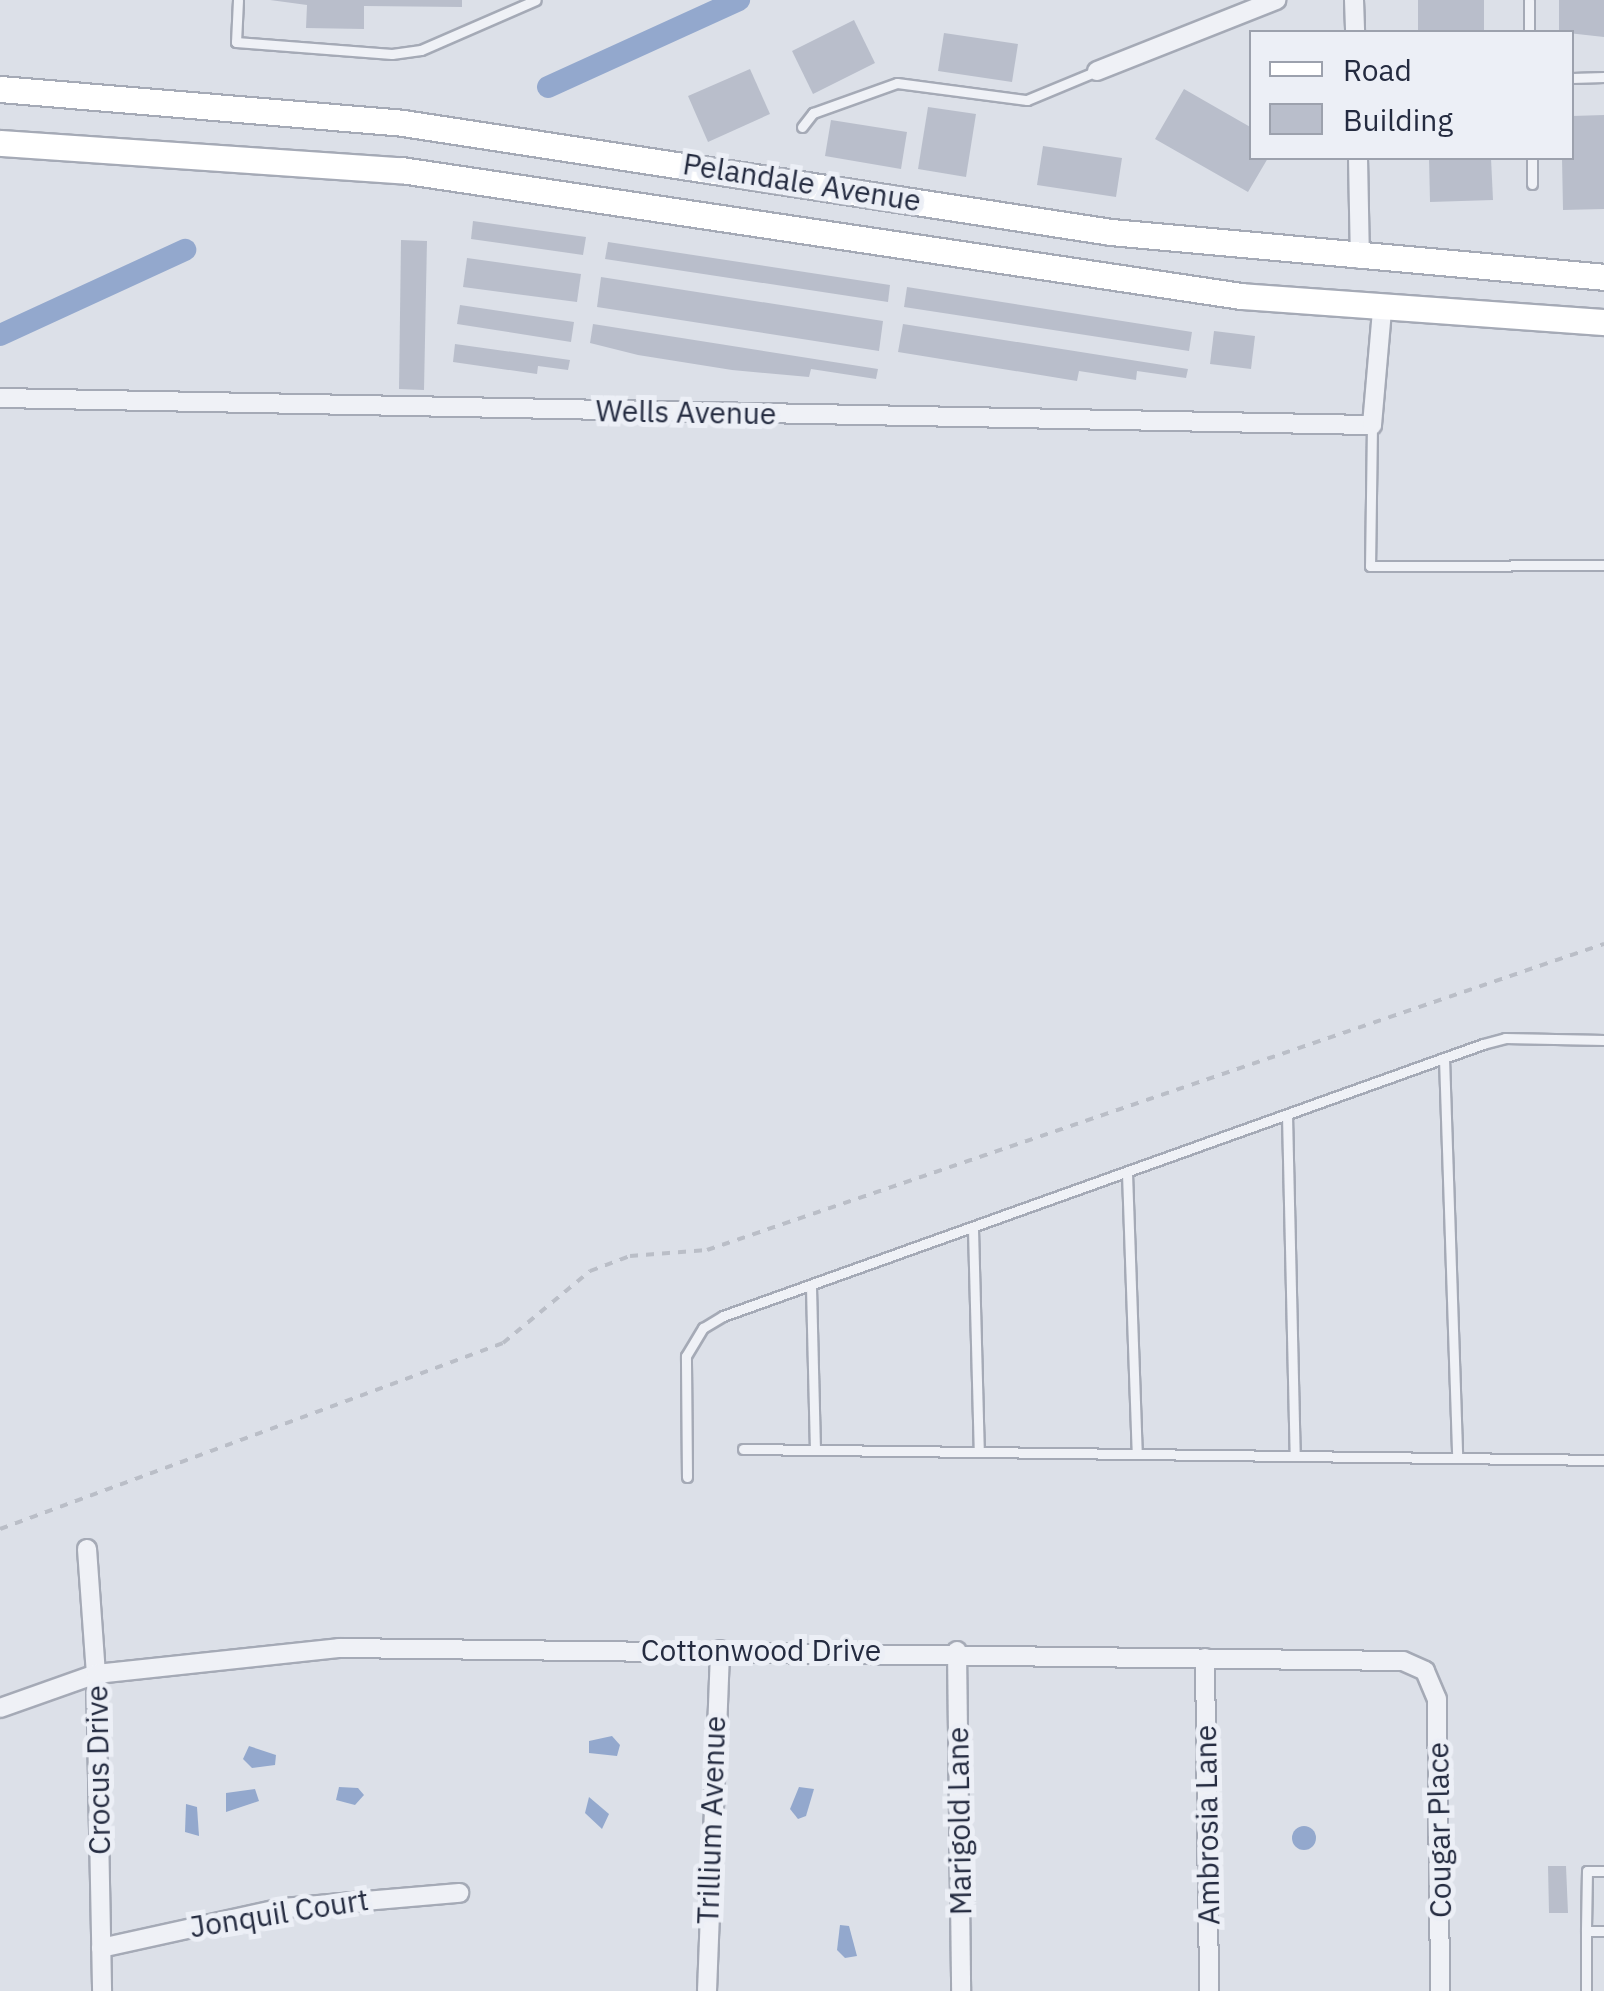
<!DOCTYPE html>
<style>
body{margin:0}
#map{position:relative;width:1604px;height:1991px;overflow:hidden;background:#dce0e8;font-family:"IBM Plex Sans",sans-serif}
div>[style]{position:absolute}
.water>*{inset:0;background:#93a8cd}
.round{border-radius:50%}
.canal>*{height:22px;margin:-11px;padding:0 11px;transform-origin:11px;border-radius:11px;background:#93a8cd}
.building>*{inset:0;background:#b9becb}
.path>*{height:4px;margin-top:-2px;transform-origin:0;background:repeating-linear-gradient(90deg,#babec7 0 8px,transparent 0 16px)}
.roads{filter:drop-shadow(2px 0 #a5aab6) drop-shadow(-2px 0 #a5aab6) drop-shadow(0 2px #a5aab6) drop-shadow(0 -2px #a5aab6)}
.service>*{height:9px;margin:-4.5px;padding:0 4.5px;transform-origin:4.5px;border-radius:4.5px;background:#eff1f6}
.minor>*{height:18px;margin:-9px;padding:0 9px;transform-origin:9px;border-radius:9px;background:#eff1f6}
.secondary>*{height:25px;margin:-12.5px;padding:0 12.5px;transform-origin:12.5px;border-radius:12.5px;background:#fff}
span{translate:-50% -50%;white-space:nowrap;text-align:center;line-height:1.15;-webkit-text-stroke:10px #eceff6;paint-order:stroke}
.street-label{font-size:30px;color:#242b40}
.legend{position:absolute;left:1249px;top:30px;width:325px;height:130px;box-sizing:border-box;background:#eceff6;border:2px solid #9ca1ad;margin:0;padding:12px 18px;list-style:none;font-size:30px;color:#242b40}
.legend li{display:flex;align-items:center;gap:20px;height:50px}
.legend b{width:50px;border:2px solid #9ca1ad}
</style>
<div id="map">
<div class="water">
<div style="clip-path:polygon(612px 1736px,620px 1745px,617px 1756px,589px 1753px,589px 1741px)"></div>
<div style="clip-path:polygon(249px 1746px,276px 1755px,275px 1765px,252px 1768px,243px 1759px)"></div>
<div style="clip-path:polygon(339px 1787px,358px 1788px,364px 1795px,355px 1805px,336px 1800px)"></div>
<div style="clip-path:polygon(799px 1787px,814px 1789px,806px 1816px,798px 1819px,790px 1809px)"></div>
<div style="clip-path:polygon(255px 1789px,259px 1801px,226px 1812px,226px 1793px)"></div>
<div style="clip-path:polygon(589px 1797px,609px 1814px,602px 1829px,585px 1813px)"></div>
<div style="clip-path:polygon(186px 1804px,197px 1807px,199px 1836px,185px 1832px)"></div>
<div class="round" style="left:1292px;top:1826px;width:24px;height:24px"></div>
<div style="clip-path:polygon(840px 1925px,849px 1926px,857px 1956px,845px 1958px,837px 1950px)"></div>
</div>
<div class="canal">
<div style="left:548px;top:87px;width:210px;rotate:-24.5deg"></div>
<div style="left:0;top:335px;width:204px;rotate:-24.7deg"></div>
</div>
<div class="building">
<div style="clip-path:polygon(270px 0,462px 0,462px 7px,364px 6px,364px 29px,306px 28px,307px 5px)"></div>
<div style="clip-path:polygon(1418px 0,1484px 0,1484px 32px,1418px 32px)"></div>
<div style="clip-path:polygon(1559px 0,1604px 0,1604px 37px,1559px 32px)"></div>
<div style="clip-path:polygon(854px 20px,875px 63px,813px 94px,792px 51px)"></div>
<div style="clip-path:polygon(944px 33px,1018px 44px,1012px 82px,938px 71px)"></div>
<div style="clip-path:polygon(750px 69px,770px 114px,708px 142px,688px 96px)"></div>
<div style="clip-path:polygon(1184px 89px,1252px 128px,1252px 158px,1268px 158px,1248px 192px,1155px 139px)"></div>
<div style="clip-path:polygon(928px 107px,976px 114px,966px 177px,918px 169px)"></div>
<div style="clip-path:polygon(1604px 115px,1604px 209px,1563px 210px,1562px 158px,1572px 158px,1572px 116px)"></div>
<div style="clip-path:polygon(831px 120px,907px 132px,901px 169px,825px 156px)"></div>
<div style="clip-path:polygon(1043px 146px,1122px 158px,1116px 197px,1037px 185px)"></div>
<div style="clip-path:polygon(1429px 158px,1491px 158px,1493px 200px,1430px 202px)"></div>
<div style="clip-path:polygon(473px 221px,586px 237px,583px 255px,471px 239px)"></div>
<div style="clip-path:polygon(401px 240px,427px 241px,424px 390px,399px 389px)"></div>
<div style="clip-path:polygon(608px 242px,890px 285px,888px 302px,605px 259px)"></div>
<div style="clip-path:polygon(467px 258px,581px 274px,577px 302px,463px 287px)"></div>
<div style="clip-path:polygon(601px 277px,883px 321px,879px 351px,597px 307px)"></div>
<div style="clip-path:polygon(907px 287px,1192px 332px,1189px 351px,904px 307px)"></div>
<div style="clip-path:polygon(460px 305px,574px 322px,571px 342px,457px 324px)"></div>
<div style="clip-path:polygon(593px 324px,878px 369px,876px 379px,811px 369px,809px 377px,732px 370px,638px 355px,590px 343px)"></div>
<div style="clip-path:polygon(903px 324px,1188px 369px,1186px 378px,1137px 371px,1136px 380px,1079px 371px,1077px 381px,898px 352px)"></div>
<div style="clip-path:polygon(1214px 331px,1255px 336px,1251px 369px,1210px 364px)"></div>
<div style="clip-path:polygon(455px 344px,570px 360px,568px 370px,538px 366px,537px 374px,453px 362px)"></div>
<div style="clip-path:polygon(1548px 1866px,1566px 1866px,1568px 1913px,1549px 1913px)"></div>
</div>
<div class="path">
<div style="left:0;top:1529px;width:536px;rotate:-20.29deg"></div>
<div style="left:503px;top:1343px;width:113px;rotate:-39.6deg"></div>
<div style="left:590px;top:1271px;width:43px;rotate:-20.6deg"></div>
<div style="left:630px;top:1256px;width:77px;rotate:-4.5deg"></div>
<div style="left:707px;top:1250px;width:948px;rotate:-18.84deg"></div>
</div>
<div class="roads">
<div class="service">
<div style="left:238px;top:0;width:42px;rotate:92.7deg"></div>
<div style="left:236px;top:42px;width:156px;rotate:4.4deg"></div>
<div style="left:392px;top:54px;width:29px;rotate:-8deg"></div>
<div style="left:421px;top:50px;width:125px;rotate:-23.5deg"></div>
<div style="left:1529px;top:0;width:32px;rotate:90deg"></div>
<div style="left:1572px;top:78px;width:32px;rotate:-2deg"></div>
<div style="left:802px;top:127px;width:18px;rotate:-52deg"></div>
<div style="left:813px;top:113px;width:89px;rotate:-19.7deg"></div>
<div style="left:897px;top:83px;width:131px;rotate:7.5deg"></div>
<div style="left:1027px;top:100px;width:76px;rotate:-22.5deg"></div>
<div style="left:1532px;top:158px;width:26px;rotate:90deg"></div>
<div style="left:1372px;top:425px;width:141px;rotate:90.8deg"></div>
<div style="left:1370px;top:566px;width:234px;rotate:-0.2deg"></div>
<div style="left:1444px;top:1058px;width:400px;rotate:88.1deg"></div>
<div style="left:1287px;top:1115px;width:341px;rotate:88.7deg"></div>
<div style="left:1127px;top:1173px;width:281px;rotate:88deg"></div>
<div style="left:973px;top:1229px;width:223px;rotate:88.5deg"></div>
<div style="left:811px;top:1287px;width:163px;rotate:88.6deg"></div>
<div style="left:743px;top:1449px;width:861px;rotate:0.73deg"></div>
<div style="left:687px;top:1477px;width:121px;rotate:-90.5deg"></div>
<div style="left:686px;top:1356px;width:33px;rotate:-59deg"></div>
<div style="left:703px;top:1328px;width:23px;rotate:-31deg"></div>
<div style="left:723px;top:1316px;width:807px;rotate:-19.69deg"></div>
<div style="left:1483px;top:1044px;width:23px;rotate:-15deg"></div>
<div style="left:1505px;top:1038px;width:99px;rotate:1.2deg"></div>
<div style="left:1604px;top:1871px;width:17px;rotate:180deg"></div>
<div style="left:1587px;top:1871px;width:60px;rotate:91deg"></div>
<div style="left:1586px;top:1931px;width:18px"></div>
<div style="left:1586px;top:1931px;width:60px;rotate:90deg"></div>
</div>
<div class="minor">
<div style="left:1354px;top:0;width:32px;rotate:88deg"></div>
<div style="left:1097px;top:71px;width:193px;rotate:-21.6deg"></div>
<div style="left:1358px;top:158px;width:101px;rotate:88.9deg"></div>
<div style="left:0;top:398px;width:1372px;rotate:1.13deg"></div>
<div style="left:1372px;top:425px;width:115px;rotate:-85deg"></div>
<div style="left:87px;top:1549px;width:125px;rotate:85.9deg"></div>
<div style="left:96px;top:1674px;width:317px;rotate:88.9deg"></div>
<div style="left:957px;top:1651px;width:340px;rotate:89.3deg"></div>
<div style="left:1205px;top:1658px;width:333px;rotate:89.3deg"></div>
<div style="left:0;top:1708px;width:102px;rotate:-19.5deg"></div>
<div style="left:96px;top:1674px;width:244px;rotate:-6.1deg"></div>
<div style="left:339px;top:1648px;width:1064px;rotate:0.7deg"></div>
<div style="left:1403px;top:1661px;width:24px;rotate:24deg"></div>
<div style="left:1425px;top:1671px;width:30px;rotate:67deg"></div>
<div style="left:1437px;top:1699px;width:292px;rotate:89.4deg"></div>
<div style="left:101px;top:1948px;width:186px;rotate:-12.4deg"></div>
<div style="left:283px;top:1908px;width:177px;rotate:-4.9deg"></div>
<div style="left:707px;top:1991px;width:341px;rotate:-87.8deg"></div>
</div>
<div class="secondary">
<div style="left:0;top:89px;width:404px;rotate:4.8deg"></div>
<div style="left:403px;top:123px;width:716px;rotate:8.75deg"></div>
<div style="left:1111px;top:232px;width:495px;rotate:5.2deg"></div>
<div style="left:0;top:143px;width:402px;rotate:3.9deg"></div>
<div style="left:401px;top:170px;width:849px;rotate:8.53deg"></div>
<div style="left:1241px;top:296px;width:364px;rotate:4.1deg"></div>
</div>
</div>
<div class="street-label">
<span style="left:802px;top:182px;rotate:9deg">Pelandale Avenue</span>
<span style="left:686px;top:412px;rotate:1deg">Wells Avenue</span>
<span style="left:761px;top:1650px">Cottonwood Drive</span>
<span style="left:98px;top:1770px;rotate:-91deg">Crocus Drive</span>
<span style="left:711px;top:1820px;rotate:-88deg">Trillium Avenue</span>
<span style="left:959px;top:1821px;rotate:-91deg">Marigold Lane</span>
<span style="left:1207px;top:1825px;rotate:-91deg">Ambrosia Lane</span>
<span style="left:1439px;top:1830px;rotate:-91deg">Cougar Place</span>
<span style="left:279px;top:1913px;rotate:-9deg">Jonquil Court</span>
</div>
<ul class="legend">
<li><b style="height:12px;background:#fff"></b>Road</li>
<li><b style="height:28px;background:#b9becb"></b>Building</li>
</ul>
</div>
